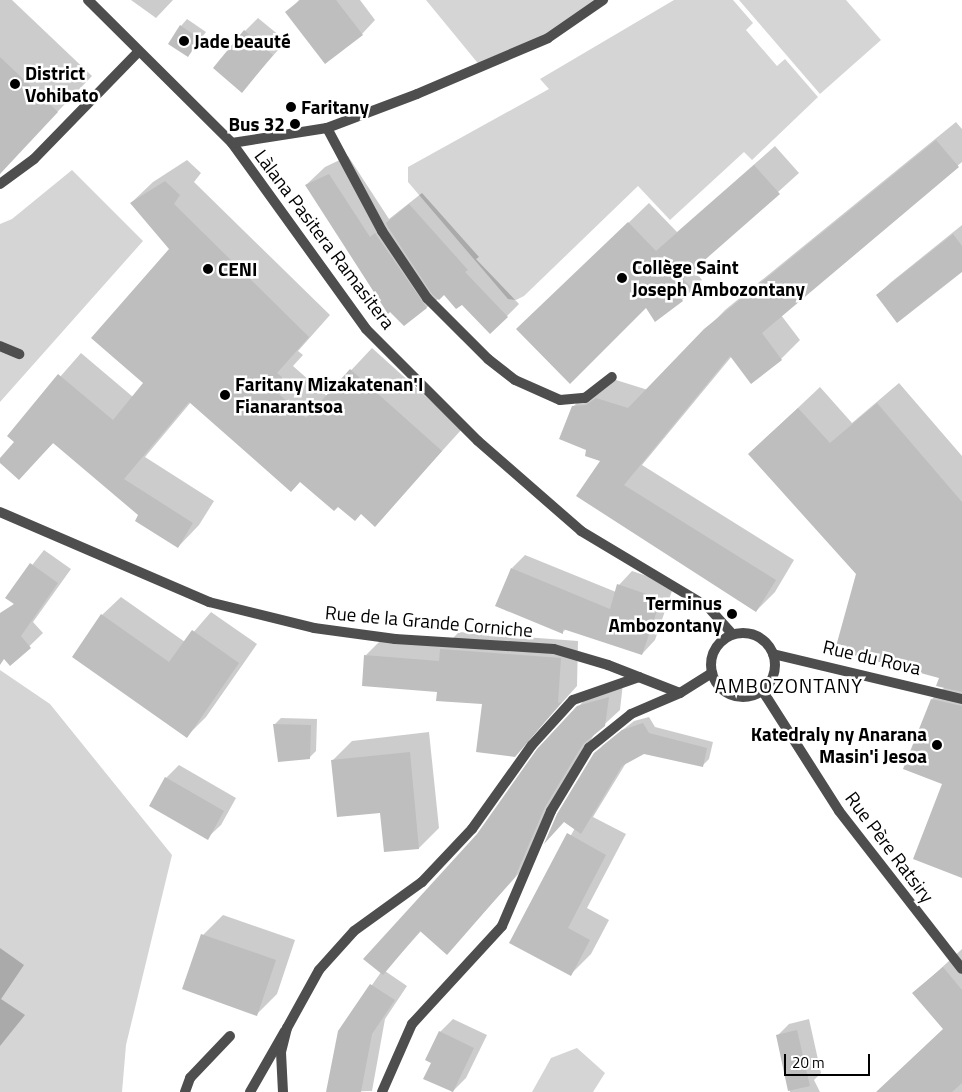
<!DOCTYPE html>
<meta charset="utf-8">
<style>
body{margin:0}
#map{position:relative;width:962px;height:1092px;overflow:hidden;background:#fff;font-family:"Titillium Web",sans-serif}
div>[style]{position:absolute}
.green>*{inset:0;background:#d5d5d5}
.shadow>*{inset:0;background:#0003}
.building>*{inset:0;background:#bebebe}
.service>*{height:10px;margin:-5px;padding:0 5px;transform-origin:5px;border-radius:5px;background:#4e4e4e}
.minor>*{height:10px;margin:-5px;padding:0 5px;transform-origin:5px;border-radius:5px;background:#4e4e4e}
.tertiary>*{height:10px;margin:-5px;padding:0 5px;transform-origin:5px;border-radius:5px;background:#4e4e4e}
.tertiary>.ring{margin:-5px;padding:0;box-sizing:content-box;background:none;border:10px solid #4e4e4e;border-radius:50%}
.dots>*{width:14px;height:14px;translate:-50% -50%;box-sizing:border-box;border:2px solid #fff;border-radius:50%}
span{translate:-50% -50%;white-space:nowrap;text-align:center;line-height:1.15;-webkit-text-stroke:5px #fff;paint-order:stroke}
.poi-label{font-size:19px;color:#000;font-weight:700}
.left{translate:0 -50%;text-align:left}
.right{translate:-100% -50%;text-align:right}
.street-label{font-size:19px;color:#000}
.neighbourhood-label{font-size:20px;color:#000;letter-spacing:1px}
.scale{position:absolute;left:784px;top:1054px;width:86px;height:22px;box-sizing:border-box;border:2px solid #000;border-top:0;padding-left:6px;font-size:15px;line-height:18px;white-space:nowrap;color:#000;-webkit-text-stroke:4px #fff;paint-order:stroke}
</style>
<div id="map">
<div class="green">
<div style="clip-path:polygon(426px 0,603px 0,548px 38px,481px 67px)"></div>
<div style="clip-path:polygon(674px 0,733px 0,753px 23px,746px 30px,777px 66px,785px 59px,818px 97px,752px 160px,744px 152px,670px 220px,638px 186px,524px 296px,516px 300px,508px 299px,408px 182px,408px 167px,549px 89px,540px 79px)"></div>
<div style="clip-path:polygon(739px 0,846px 0,881px 40px,820px 94px)"></div>
<div style="clip-path:polygon(72px 170px,143px 241px,0 402px,0 224px,12px 219px)"></div>
<div style="clip-path:polygon(0 670px,50px 704px,172px 855px,126px 1045px,122px 1092px,0 1092px)"></div>
<div style="clip-path:polygon(577px 1048px,605px 1073px,593px 1092px,532px 1092px,551px 1058px)"></div>
</div>
<div class="shadow">
<div style="clip-path:polygon(0 0,12px 0,92px 76px,9px 162px,0 154px)"></div>
<div style="clip-path:polygon(131px 0,173px 0,156px 18px)"></div>
<div style="clip-path:polygon(299px 0,360px 0,375px 20px,362px 34px,291px 9px)"></div>
<div style="clip-path:polygon(258px 18px,286px 41px,242px 91px,245px 31px)"></div>
<div style="clip-path:polygon(187px 19px,206px 32px,188px 56px,181px 26px)"></div>
<div style="clip-path:polygon(956px 122px,962px 129px,962px 162px,781px 315px,800px 340px,781px 359px,732px 356px,642px 465px,794px 560px,775px 592px,756px 611px,578px 495px,602px 460px,588px 449px,573px 407px,592px 387px,616px 380px,648px 390px,725px 310px)"></div>
<div style="clip-path:polygon(775px 146px,799px 173px,704px 259px,710px 266px,699px 276px,702px 280px,682px 300px,646px 307px,538px 310px,649px 203px,677px 232px)"></div>
<div style="clip-path:polygon(348px 156px,389px 219px,422px 193px,479px 257px,476px 259px,519px 304px,490px 333px,462px 303px,445px 294px,404px 324px,306px 185px,325px 167px)"></div>
<div style="clip-path:polygon(187px 160px,201px 173px,194px 182px,330px 315px,298px 351px,303px 355px,293px 366px,327px 396px,372px 348px,462px 429px,375px 525px,362px 513px,339px 505px,301px 481px,191px 402px,145px 457px,214px 501px,199px 525px,178px 547px,54px 442px,19px 478px,0 461px,16px 442px,9px 435px,81px 353px,133px 397px,144px 383px,171px 249px,131px 203px,153px 182px)"></div>
<div style="clip-path:polygon(962px 225px,962px 270px,878px 295px,890px 283px)"></div>
<div style="clip-path:polygon(899px 383px,962px 456px,962px 877px,932px 699px,945px 687px,941px 677px,857px 573px,749px 454px,820px 387px,852px 423px)"></div>
<div style="clip-path:polygon(44px 550px,71px 569px,33px 622px,43px 633px,11px 664px,0 652px,0 617px,15px 603px,7px 597px)"></div>
<div style="clip-path:polygon(525px 555px,616px 592px,619px 585px,632px 571px,674px 585px,655px 640px,642px 654px,566px 629px,563px 632px,512px 568px)"></div>
<div style="clip-path:polygon(121px 597px,185px 642px,211px 612px,257px 644px,206px 717px,187px 736px,102px 615px)"></div>
<div style="clip-path:polygon(459px 632px,578px 641px,577px 686px,515px 755px,483px 703px,438px 691px,366px 655px,383px 638px,448px 643px)"></div>
<div style="clip-path:polygon(623px 683px,620px 710px,595px 733px,560px 791px,530px 861px,447px 953px,422px 930px,385px 971px,407px 986px,385px 1019px,372px 1091px,327px 1092px,339px 1032px,478px 834px,578px 707px,593px 691px)"></div>
<div style="clip-path:polygon(649px 717px,655px 727px,713px 742px,709px 759px,702px 766px,644px 753px,626px 763px,593px 817px,626px 834px,587px 908px,609px 920px,591px 954px,571px 974px,511px 942px,575px 828px,602px 746px,634px 721px)"></div>
<div style="clip-path:polygon(281px 718px,317px 719px,316px 751px,309px 758px,275px 724px)"></div>
<div style="clip-path:polygon(429px 732px,439px 828px,419px 848px,385px 851px,381px 811px,332px 761px,352px 741px)"></div>
<div style="clip-path:polygon(179px 765px,236px 798px,221px 825px,207px 838px,166px 778px)"></div>
<div style="clip-path:polygon(223px 915px,295px 940px,277px 994px,257px 1014px,203px 935px)"></div>
<div style="clip-path:polygon(0 948px,24px 965px,1px 999px,25px 1015px,0 1046px)"></div>
<div style="clip-path:polygon(962px 949px,962px 1092px,886px 1092px,944px 1029px,914px 993px)"></div>
<div style="clip-path:polygon(453px 1019px,487px 1035px,466px 1078px,452px 1092px,433px 1062px,440px 1032px)"></div>
<div style="clip-path:polygon(809px 1019px,821px 1073px,814px 1080px,820px 1092px,790px 1092px,777px 1036px,789px 1024px)"></div>
</div>
<div class="building">
<div style="clip-path:polygon(300px 0,336px 0,363px 35px,325px 64px,285px 12px)"></div>
<div style="clip-path:polygon(180px 25px,200px 39px,188px 57px,168px 44px)"></div>
<div style="clip-path:polygon(244px 30px,273px 55px,242px 93px,213px 68px)"></div>
<div style="clip-path:polygon(0 57px,58px 112px,0 174px)"></div>
<div style="clip-path:polygon(936px 140px,959px 167px,762px 333px,782px 360px,751px 384px,730px 356px,624px 485px,776px 580px,756px 612px,576px 496px,600px 461px,585px 456px,586px 450px,559px 439px,572px 406px,586px 405px,596px 398px,628px 408px,704px 329px)"></div>
<div style="clip-path:polygon(754px 165px,780px 194px,683px 279px,691px 287px,680px 297px,683px 301px,655px 322px,646px 308px,570px 384px,516px 329px,628px 222px,656px 251px)"></div>
<div style="clip-path:polygon(329px 174px,370px 237px,375px 233px,427px 308px,404px 326px,390px 312px,388px 314px,305px 185px)"></div>
<div style="clip-path:polygon(165px 181px,180px 195px,174px 204px,309px 337px,277px 373px,282px 377px,272px 388px,306px 418px,350px 369px,442px 451px,375px 527px,361px 514px,355px 521px,338px 507px,334px 511px,300px 482px,291px 492px,189px 402px,124px 479px,193px 523px,178px 548px,135px 521px,138px 515px,53px 443px,19px 480px,0 463px,0 458px,14px 442px,7px 436px,58px 374px,113px 420px,143px 383px,91px 338px,169px 249px,130px 203px)"></div>
<div style="clip-path:polygon(409px 204px,468px 270px,465px 272px,508px 317px,490px 334px,462px 305px,456px 309px,444px 295px,439px 300px,432px 294px,388px 227px,386px 223px)"></div>
<div style="clip-path:polygon(953px 234px,962px 246px,962px 272px,897px 323px,876px 295px)"></div>
<div style="clip-path:polygon(877px 403px,962px 502px,962px 692px,936px 686px,939px 678px,835px 650px,856px 574px,748px 454px,798px 408px,830px 443px)"></div>
<div style="clip-path:polygon(30px 563px,58px 583px,21px 636px,31px 648px,10px 666px,4px 659px,0 665px,0 613px,14px 604px,5px 598px)"></div>
<div style="clip-path:polygon(511px 568px,610px 609px,617px 584px,661px 599px,642px 655px,563px 629px,563px 634px,495px 606px)"></div>
<div style="clip-path:polygon(101px 614px,169px 662px,192px 630px,239px 663px,187px 738px,72px 657px)"></div>
<div style="clip-path:polygon(440px 649px,561px 658px,558px 703px,562px 702px,515px 757px,476px 752px,482px 704px,436px 701px,437px 692px,362px 686px,364px 655px,439px 661px)"></div>
<div style="clip-path:polygon(609px 697px,605px 726px,583px 744px,545px 807px,515px 877px,447px 955px,420px 931px,383px 975px,363px 959px,477px 834px,537px 749px,577px 706px)"></div>
<div style="clip-path:polygon(931px 699px,962px 706px,962px 878px,913px 859px,942px 784px,903px 769px)"></div>
<div style="clip-path:polygon(643px 723px,649px 733px,707px 748px,703px 767px,644px 754px,622px 766px,581px 834px,564px 822px,544px 844px,557px 814px,594px 753px,622px 730px)"></div>
<div style="clip-path:polygon(273px 724px,311px 725px,310px 759px,278px 762px)"></div>
<div style="clip-path:polygon(410px 752px,419px 849px,384px 852px,380px 813px,337px 817px,331px 760px)"></div>
<div style="clip-path:polygon(165px 777px,224px 811px,208px 840px,149px 806px)"></div>
<div style="clip-path:polygon(567px 833px,606px 855px,568px 928px,590px 940px,571px 976px,509px 943px)"></div>
<div style="clip-path:polygon(201px 934px,276px 960px,257px 1016px,182px 989px)"></div>
<div style="clip-path:polygon(943px 967px,962px 990px,962px 1083px,952px 1092px,876px 1092px,943px 1029px,912px 993px)"></div>
<div style="clip-path:polygon(370px 984px,395px 1000px,372px 1034px,361px 1092px,326px 1092px,338px 1031px)"></div>
<div style="clip-path:polygon(797px 1030px,810px 1086px,788px 1091px,776px 1035px)"></div>
<div style="clip-path:polygon(439px 1031px,474px 1048px,453px 1092px,423px 1079px,431px 1063px,425px 1060px)"></div>
</div>
<div class="service">
<div style="left:327px;top:128px;width:117px;rotate:61.9deg"></div>
<div style="left:382px;top:231px;width:81px;rotate:56.1deg"></div>
<div style="left:427px;top:298px;width:86px;rotate:45deg"></div>
<div style="left:488px;top:359px;width:34px;rotate:38deg"></div>
<div style="left:515px;top:380px;width:49px;rotate:24deg"></div>
<div style="left:560px;top:400px;width:25px;rotate:-5deg"></div>
<div style="left:585px;top:398px;width:34px;rotate:-38deg"></div>
<div style="left:0;top:184px;width:42px;rotate:-36.3deg"></div>
<div style="left:34px;top:159px;width:149px;rotate:-45.8deg"></div>
<div style="left:0;top:346px;width:21px;rotate:23deg"></div>
<div style="left:185px;top:1092px;width:15px;rotate:-70deg"></div>
<div style="left:190px;top:1078px;width:58px;rotate:-46.4deg"></div>
<div style="left:250px;top:1092px;width:70px;rotate:-60.2deg"></div>
</div>
<div class="minor">
<div style="left:0;top:512px;width:228px;rotate:23.3deg"></div>
<div style="left:209px;top:602px;width:108px;rotate:13.9deg"></div>
<div style="left:314px;top:628px;width:82px;rotate:7.7deg"></div>
<div style="left:395px;top:639px;width:159px;rotate:3.6deg"></div>
<div style="left:554px;top:649px;width:56px;rotate:16.5deg"></div>
<div style="left:608px;top:665px;width:77px;rotate:21.3deg"></div>
<div style="left:680px;top:693px;width:38px;rotate:-32deg"></div>
<div style="left:773px;top:654px;width:194px;rotate:13.4deg"></div>
<div style="left:762px;top:690px;width:143px;rotate:57.5deg"></div>
<div style="left:839px;top:811px;width:200px;rotate:52.1deg"></div>
<div style="left:283px;top:1092px;width:40px;rotate:-92.9deg"></div>
<div style="left:281px;top:1052px;width:25px;rotate:-76deg"></div>
<div style="left:287px;top:1028px;width:66px;rotate:-61.1deg"></div>
<div style="left:319px;top:970px;width:52px;rotate:-48.1deg"></div>
<div style="left:354px;top:931px;width:84px;rotate:-35.8deg"></div>
<div style="left:422px;top:882px;width:73px;rotate:-46.7deg"></div>
<div style="left:472px;top:829px;width:103px;rotate:-54.5deg"></div>
<div style="left:532px;top:745px;width:61px;rotate:-47.7deg"></div>
<div style="left:573px;top:700px;width:70px;rotate:-19.2deg"></div>
<div style="left:382px;top:1092px;width:74px;rotate:-66.2deg"></div>
<div style="left:412px;top:1024px;width:133px;rotate:-47.4deg"></div>
<div style="left:502px;top:926px;width:125px;rotate:-66.9deg"></div>
<div style="left:551px;top:811px;width:74px;rotate:-58.9deg"></div>
<div style="left:589px;top:748px;width:54px;rotate:-39deg"></div>
<div style="left:631px;top:714px;width:53px;rotate:-23.2deg"></div>
</div>
<div class="tertiary">
<div style="left:88px;top:0;width:203px;rotate:44.8deg"></div>
<div style="left:232px;top:143px;width:229px;rotate:54.2deg"></div>
<div style="left:366px;top:329px;width:158px;rotate:45deg"></div>
<div style="left:478px;top:441px;width:137px;rotate:41.1deg"></div>
<div style="left:581px;top:531px;width:148px;rotate:30.9deg"></div>
<div style="left:708px;top:607px;width:36px;rotate:48deg"></div>
<div style="left:232px;top:143px;width:96px;rotate:-9deg"></div>
<div style="left:327px;top:128px;width:96px;rotate:-20.7deg"></div>
<div style="left:417px;top:94px;width:142px;rotate:-23.1deg"></div>
<div style="left:548px;top:38px;width:67px;rotate:-34.6deg"></div>
<div class="ring" style="left:711px;top:633px;width:54px;height:54px"></div>
</div>
<div class="dots">
<div style="left:184px;top:41px;background:#000"></div>
<div style="left:15px;top:84px;background:#000"></div>
<div style="left:291px;top:107px;background:#000"></div>
<div style="left:295px;top:124px;background:#000"></div>
<div style="left:208px;top:269px;background:#000"></div>
<div style="left:622px;top:278px;background:#000"></div>
<div style="left:225px;top:395px;background:#000"></div>
<div style="left:732px;top:614px;background:#000"></div>
<div style="left:937px;top:745px;background:#000"></div>
</div>
<div class="poi-label">
<span class="left" style="left:194px;top:41px">Jade beauté</span>
<span class="left" style="left:25px;top:84px">District<br>Vohibato</span>
<span class="left" style="left:301px;top:107px">Faritany</span>
<span class="right" style="left:285px;top:124px">Bus 32</span>
<span class="left" style="left:632px;top:278px">Collège Saint<br>Joseph Ambozontany</span>
<span class="left" style="left:218px;top:269px">CENI</span>
<span class="left" style="left:235px;top:395px">Faritany Mizakatenan'I<br>Fianarantsoa</span>
<span class="right" style="left:722px;top:614px">Terminus<br>Ambozontany</span>
<span class="right" style="left:927px;top:745px">Katedraly ny Anarana<br>Masin'i Jesoa</span>
</div>
<div class="street-label">
<span style="left:325px;top:239px;rotate:53deg">Làlana Pasitera Ramasitera</span>
<span style="left:429px;top:621px;rotate:5deg">Rue de la Grande Corniche</span>
<span style="left:872px;top:657px;rotate:13deg">Rue du Rova</span>
<span style="left:890px;top:847px;rotate:53deg">Rue Père Ratsiry</span>
</div>
<div class="neighbourhood-label">
<span style="left:789px;top:685px">AMBOZONTANY</span>
</div>
<div class="scale">20 m</div>
</div>
